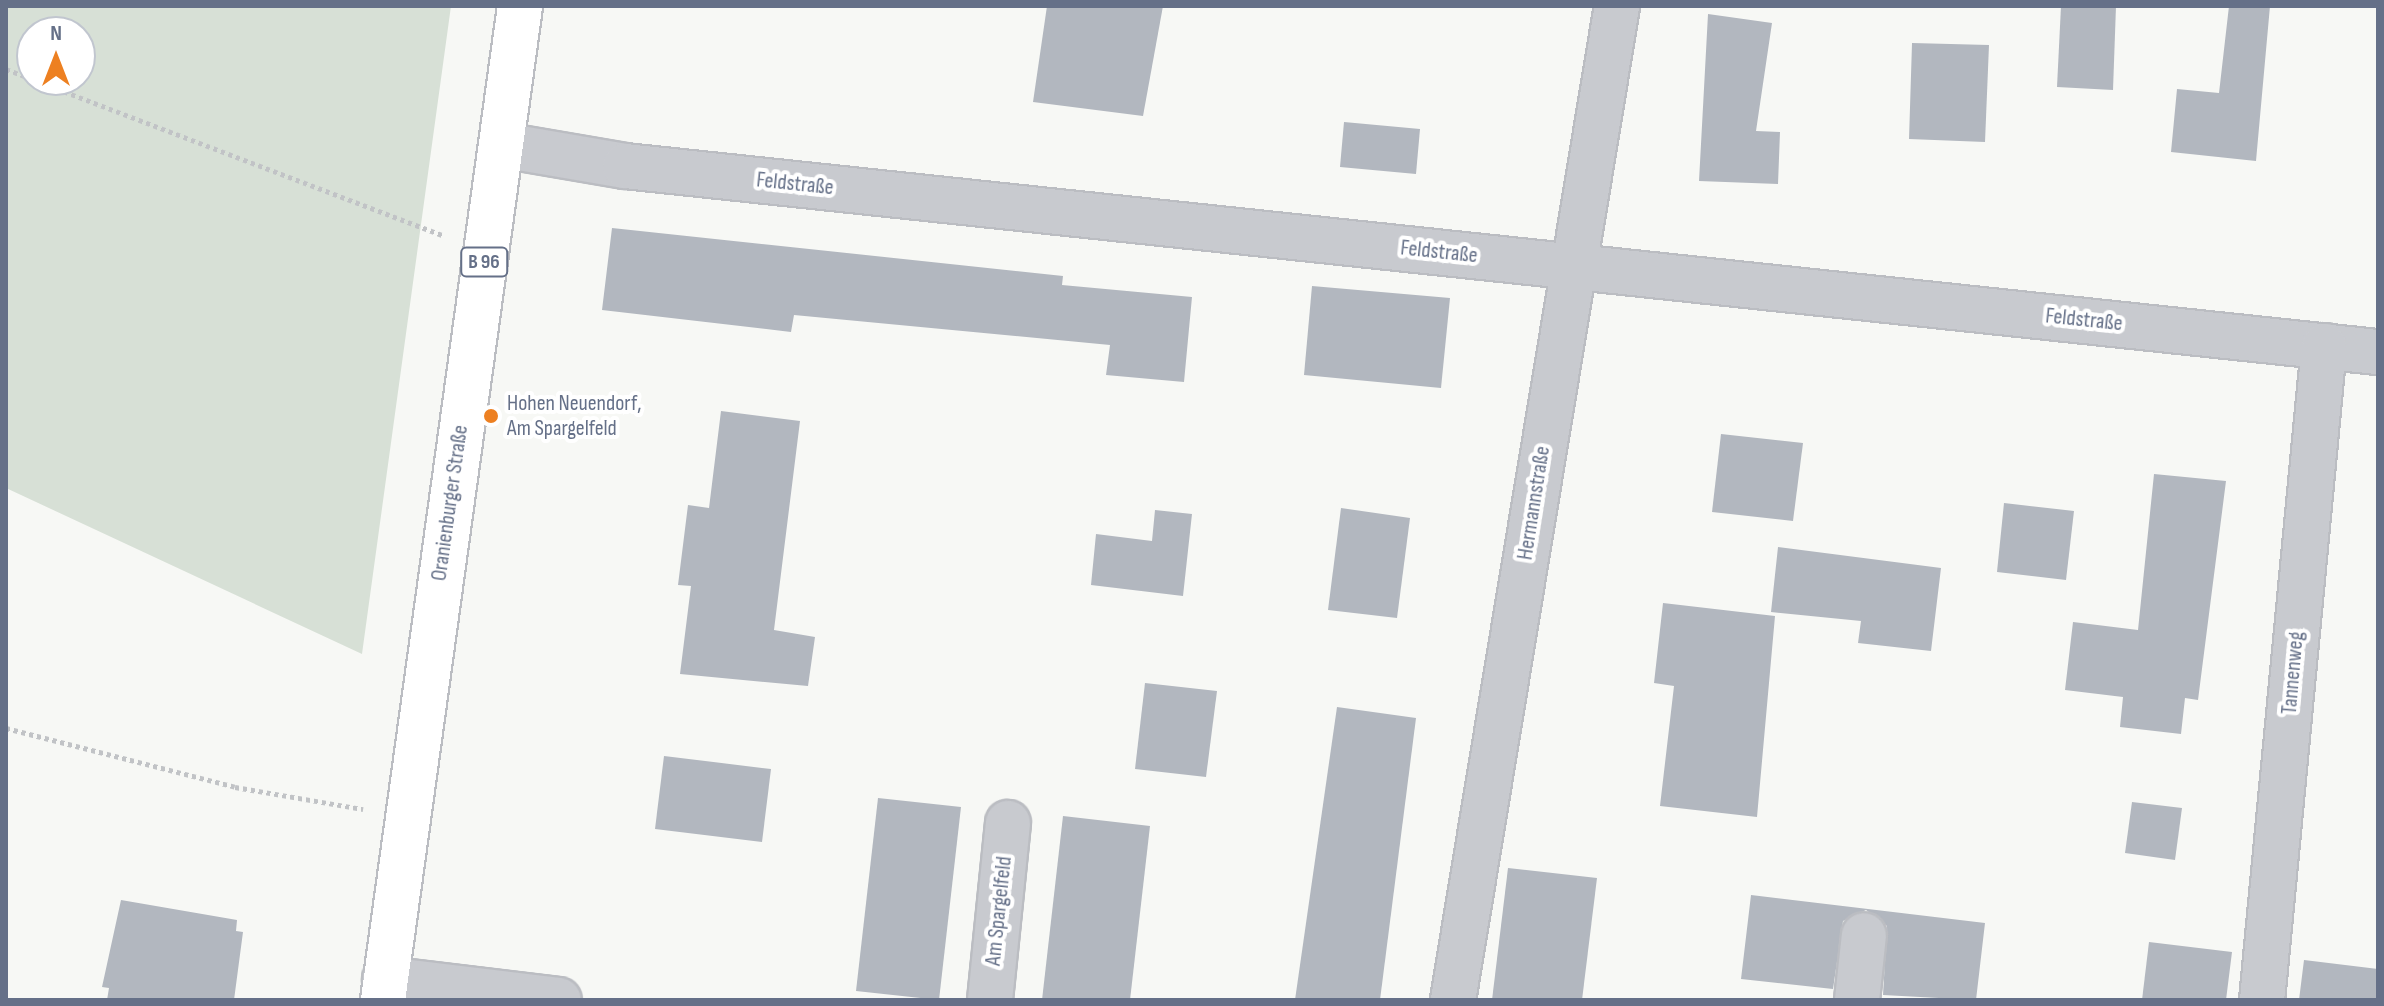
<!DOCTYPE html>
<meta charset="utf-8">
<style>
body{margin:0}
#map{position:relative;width:2384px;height:1006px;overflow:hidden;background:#f7f8f5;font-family:"Sofia Sans Condensed",sans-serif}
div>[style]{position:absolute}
.green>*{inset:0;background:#d7e0d6}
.building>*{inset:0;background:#b2b7bf}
.path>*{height:5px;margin-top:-2.5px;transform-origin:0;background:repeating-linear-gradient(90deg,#c1c3c6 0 4px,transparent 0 8px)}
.roads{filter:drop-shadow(2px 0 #bbbdc2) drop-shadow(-2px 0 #bbbdc2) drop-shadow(0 2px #bbbdc2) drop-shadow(0 -2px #bbbdc2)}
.minor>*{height:44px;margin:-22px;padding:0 22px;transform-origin:22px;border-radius:22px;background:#c8cacf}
.major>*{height:44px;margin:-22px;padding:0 22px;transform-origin:22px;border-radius:22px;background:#fff}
.dots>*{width:22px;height:22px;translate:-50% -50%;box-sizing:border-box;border:4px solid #fff;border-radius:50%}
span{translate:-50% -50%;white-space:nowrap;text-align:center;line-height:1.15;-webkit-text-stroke:8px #fff;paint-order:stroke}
.shield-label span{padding:2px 6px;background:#fff;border:2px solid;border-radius:6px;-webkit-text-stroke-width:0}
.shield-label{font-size:20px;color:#657088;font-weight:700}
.street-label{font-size:22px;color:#657088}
.poi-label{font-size:22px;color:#657088}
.left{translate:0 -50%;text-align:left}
.frame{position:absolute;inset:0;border:8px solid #657088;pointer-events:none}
.north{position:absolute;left:16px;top:16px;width:80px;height:80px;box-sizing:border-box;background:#fff;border:2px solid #c1c6cf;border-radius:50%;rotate:0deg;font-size:22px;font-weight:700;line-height:32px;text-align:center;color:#657088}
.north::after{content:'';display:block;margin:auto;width:28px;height:36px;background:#ed8021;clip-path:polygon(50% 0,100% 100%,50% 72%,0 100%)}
</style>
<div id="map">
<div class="green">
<div style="clip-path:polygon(evenodd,6px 6px,451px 6px,362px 654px,6px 488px,6px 6px,32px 32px,80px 32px,80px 80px,32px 80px,32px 32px)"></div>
</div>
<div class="building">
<div style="clip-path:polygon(1047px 6px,1163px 6px,1143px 116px,1033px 102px)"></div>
<div style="clip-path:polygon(2061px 6px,2116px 6px,2113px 90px,2057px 87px)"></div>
<div style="clip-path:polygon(2229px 6px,2270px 6px,2256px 161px,2171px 152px,2177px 89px,2219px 93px)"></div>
<div style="clip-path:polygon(1708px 14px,1772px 23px,1756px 131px,1780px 132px,1778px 184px,1699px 181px)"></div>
<div style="clip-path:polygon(1912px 43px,1989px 45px,1985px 142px,1909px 139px)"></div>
<div style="clip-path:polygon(1344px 122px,1420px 129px,1416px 174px,1340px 167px)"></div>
<div style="clip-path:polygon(612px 228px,1063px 276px,1062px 285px,1192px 297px,1184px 382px,1106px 375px,1110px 345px,794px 315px,791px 332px,602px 310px)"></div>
<div style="clip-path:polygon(1312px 286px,1450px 298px,1441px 388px,1304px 375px)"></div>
<div style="clip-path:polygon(721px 411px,800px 421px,774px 630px,815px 637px,808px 686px,680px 674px,691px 586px,678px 585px,688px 505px,709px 508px)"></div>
<div style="clip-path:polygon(1721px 434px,1803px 443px,1793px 521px,1712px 512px)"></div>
<div style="clip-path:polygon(2154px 474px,2226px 481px,2198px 700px,2185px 698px,2181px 734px,2120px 727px,2123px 697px,2065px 690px,2073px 622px,2138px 630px)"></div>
<div style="clip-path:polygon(2004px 503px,2074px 511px,2066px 580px,1997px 572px)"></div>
<div style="clip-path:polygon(1341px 508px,1410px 518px,1397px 618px,1328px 610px)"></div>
<div style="clip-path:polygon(1155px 510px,1192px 514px,1183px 596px,1091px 585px,1096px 534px,1152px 541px)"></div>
<div style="clip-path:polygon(1778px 547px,1941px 568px,1931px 651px,1858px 643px,1861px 621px,1771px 612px)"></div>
<div style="clip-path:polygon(1663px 603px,1775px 616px,1757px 817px,1660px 806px,1674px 686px,1654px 683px)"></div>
<div style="clip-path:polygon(1145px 683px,1217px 691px,1206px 777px,1135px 769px)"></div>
<div style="clip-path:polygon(1337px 707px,1416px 718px,1380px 1000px,1295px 1000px)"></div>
<div style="clip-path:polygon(664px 756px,771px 769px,762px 842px,655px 829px)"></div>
<div style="clip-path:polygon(878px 798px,961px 807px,939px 1000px,856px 991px)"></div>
<div style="clip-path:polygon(2132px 802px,2182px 808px,2175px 860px,2125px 853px)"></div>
<div style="clip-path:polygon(1063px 816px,1150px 826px,1130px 1000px,1042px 1000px)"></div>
<div style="clip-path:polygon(1508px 868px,1597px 878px,1582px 1000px,1492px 1000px)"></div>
<div style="clip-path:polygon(1751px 895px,1985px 923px,1976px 1000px,1883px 995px,1887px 926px,1866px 910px,1843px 921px,1833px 989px,1741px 979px)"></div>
<div style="clip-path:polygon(121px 900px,237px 920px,236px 931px,243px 932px,234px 1000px,107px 1000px,109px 988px,102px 987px)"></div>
<div style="clip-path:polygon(2149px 942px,2232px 952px,2226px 1000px,2142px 1000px)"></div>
<div style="clip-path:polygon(2304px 960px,2378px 969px,2378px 1000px,2299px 1000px)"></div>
</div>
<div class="path">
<div style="left:6px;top:69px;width:28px;rotate:21deg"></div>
<div style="left:34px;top:80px;width:439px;rotate:20.8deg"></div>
<div style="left:6px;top:728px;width:236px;rotate:14.4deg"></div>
<div style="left:235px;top:787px;width:130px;rotate:9.8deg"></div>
</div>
<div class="roads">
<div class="minor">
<div style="left:502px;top:145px;width:125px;rotate:9.7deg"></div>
<div style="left:625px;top:166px;width:1763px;rotate:6.06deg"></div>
<div style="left:385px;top:979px;width:175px;rotate:6.9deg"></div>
<div style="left:990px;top:1000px;width:178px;rotate:-84.2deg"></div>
<div style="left:1453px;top:1000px;width:1007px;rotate:-80.63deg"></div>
<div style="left:1857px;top:1000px;width:65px;rotate:-83.9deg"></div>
<div style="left:2262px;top:1000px;width:657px;rotate:-84.58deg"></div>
</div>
<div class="major">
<div style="left:383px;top:1000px;width:1003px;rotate:-82.15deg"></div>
</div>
</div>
<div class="dots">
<div style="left:491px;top:416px;background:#ed8021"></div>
</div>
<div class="shield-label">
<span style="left:484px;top:262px">B 96</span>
</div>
<div class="street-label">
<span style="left:795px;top:184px;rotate:6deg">Feldstraße</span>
<span style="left:1439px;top:252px;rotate:6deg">Feldstraße</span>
<span style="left:2084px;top:320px;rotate:6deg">Feldstraße</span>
<span style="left:450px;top:503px;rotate:-82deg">Oranienburger Straße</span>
<span style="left:1534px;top:503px;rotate:-81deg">Hermannstraße</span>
<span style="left:2293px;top:673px;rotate:-85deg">Tannenweg</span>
<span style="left:999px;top:911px;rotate:-84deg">Am Spargelfeld</span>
</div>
<div class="poi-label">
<span class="left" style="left:507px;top:416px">Hohen Neuendorf,<br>Am Spargelfeld</span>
</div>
<div class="frame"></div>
<div class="north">N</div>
</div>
